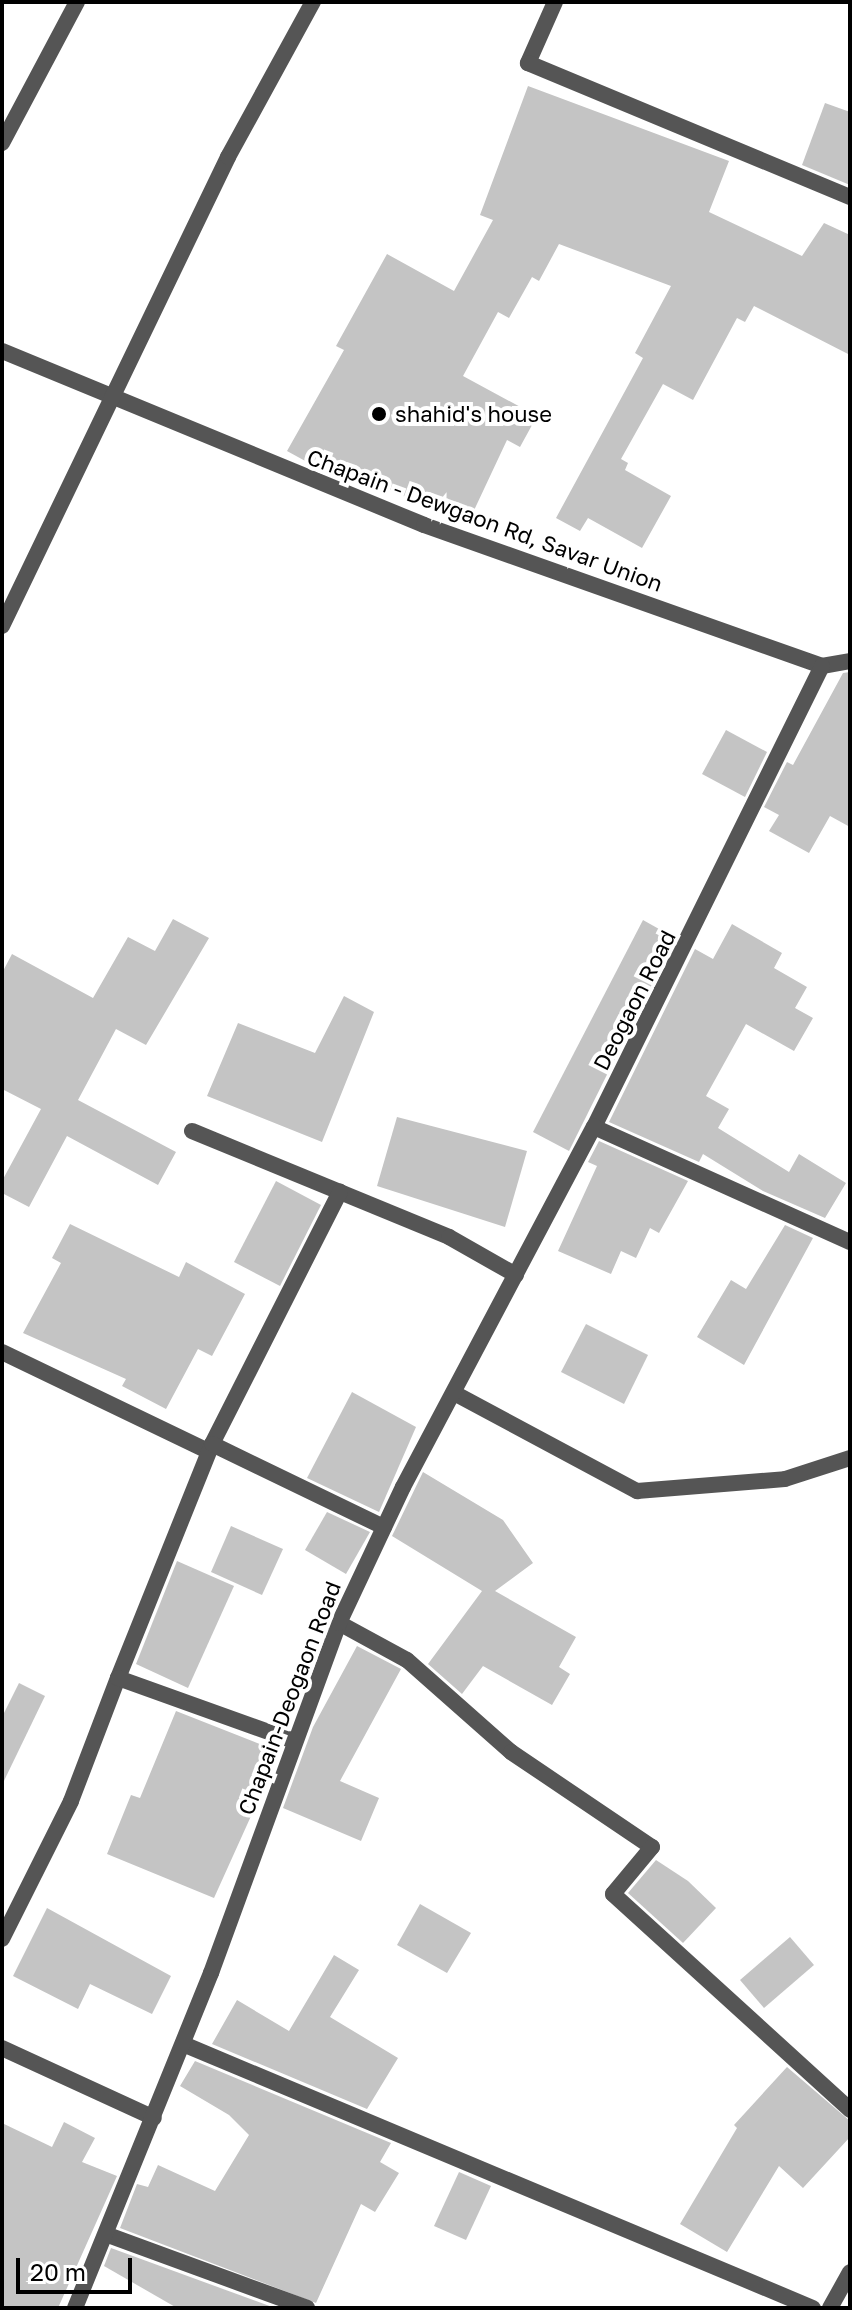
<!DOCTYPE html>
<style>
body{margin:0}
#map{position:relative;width:852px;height:2310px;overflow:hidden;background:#fff;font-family:"Golos Text",sans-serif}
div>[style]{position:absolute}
.building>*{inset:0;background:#c4c4c4}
.minor>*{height:16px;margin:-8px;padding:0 8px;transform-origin:8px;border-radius:8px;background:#555}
.dots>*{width:22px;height:22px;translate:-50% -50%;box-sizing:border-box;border:4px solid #fff;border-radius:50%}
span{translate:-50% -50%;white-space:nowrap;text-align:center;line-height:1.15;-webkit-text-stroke:8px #fff;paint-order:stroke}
.poi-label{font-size:22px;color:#000}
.left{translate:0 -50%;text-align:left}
.street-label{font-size:22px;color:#000}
.frame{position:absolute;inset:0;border:4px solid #000;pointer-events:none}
.scale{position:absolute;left:16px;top:2258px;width:116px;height:36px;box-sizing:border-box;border:4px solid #000;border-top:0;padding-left:10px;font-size:24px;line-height:28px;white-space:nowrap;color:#000;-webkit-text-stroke:6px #fff;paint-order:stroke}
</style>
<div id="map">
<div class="building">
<div style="clip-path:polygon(528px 86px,729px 161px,709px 212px,802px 256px,824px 223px,850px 235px,850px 355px,754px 306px,745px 322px,737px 318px,693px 400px,663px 384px,621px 459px,628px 463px,625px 470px,671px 496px,642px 548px,588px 518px,580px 531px,556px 518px,643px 358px,635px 353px,671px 286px,559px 244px,539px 281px,532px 277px,509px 318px,498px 312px,463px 376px,537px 416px,520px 447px,507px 440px,469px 521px,439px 507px,437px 512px,363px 477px,359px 484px,321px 462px,318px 468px,287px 451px,344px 350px,336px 346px,387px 254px,454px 291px,493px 220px,480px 215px)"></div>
<div style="clip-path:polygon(825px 103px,850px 112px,850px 185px,802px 165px)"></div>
<div style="clip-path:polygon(850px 672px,850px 827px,830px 816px,809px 853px,769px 831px,779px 815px,764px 807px,787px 762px,793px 765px,843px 673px)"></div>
<div style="clip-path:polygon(726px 730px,767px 752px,745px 797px,702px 774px)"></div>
<div style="clip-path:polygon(173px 919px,209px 938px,146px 1045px,116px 1029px,78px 1100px,176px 1152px,158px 1185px,67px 1136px,29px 1207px,2px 1193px,2px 1181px,41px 1109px,2px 1089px,2px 973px,12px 954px,93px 998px,128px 937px,155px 951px)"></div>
<div style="clip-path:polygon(643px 920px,675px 938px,569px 1151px,533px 1132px)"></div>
<div style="clip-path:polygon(732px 924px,782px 953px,774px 968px,807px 987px,795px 1008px,813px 1018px,794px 1051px,746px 1024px,706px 1096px,729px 1109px,718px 1128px,789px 1172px,799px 1154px,846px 1183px,825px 1218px,763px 1191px,703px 1154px,699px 1162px,609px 1122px,695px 949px,713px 959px)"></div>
<div style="clip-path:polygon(344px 996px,374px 1012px,322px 1142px,207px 1096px,238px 1023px,315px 1053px)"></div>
<div style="clip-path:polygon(397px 1117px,527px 1151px,505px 1227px,377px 1186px)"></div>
<div style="clip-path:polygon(599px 1141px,688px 1181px,659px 1233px,650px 1228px,636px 1258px,621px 1251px,611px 1274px,558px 1251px,597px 1166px,588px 1162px)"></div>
<div style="clip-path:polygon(276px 1181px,321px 1205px,280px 1286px,234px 1262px)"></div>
<div style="clip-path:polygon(70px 1224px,179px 1277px,186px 1262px,245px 1294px,212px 1356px,198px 1349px,166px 1409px,122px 1386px,126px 1379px,23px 1333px,61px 1263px,52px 1258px)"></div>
<div style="clip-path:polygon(785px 1225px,813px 1238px,744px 1365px,697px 1337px,731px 1280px,746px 1289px)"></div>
<div style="clip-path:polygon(586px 1324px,648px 1355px,624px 1404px,561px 1372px)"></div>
<div style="clip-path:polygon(352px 1392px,416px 1427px,379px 1512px,307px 1478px)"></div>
<div style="clip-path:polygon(423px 1472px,503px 1520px,533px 1563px,495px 1591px,576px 1637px,559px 1667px,570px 1674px,552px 1705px,483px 1666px,462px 1694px,428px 1664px,482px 1591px,392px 1536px)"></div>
<div style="clip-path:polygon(327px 1512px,370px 1532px,346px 1574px,305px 1550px)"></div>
<div style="clip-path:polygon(231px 1526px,283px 1549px,262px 1595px,211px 1572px)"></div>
<div style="clip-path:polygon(177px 1561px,234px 1586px,188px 1688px,136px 1664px)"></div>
<div style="clip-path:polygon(357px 1646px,401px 1669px,340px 1781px,379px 1798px,361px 1841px,283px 1808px,313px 1727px)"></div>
<div style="clip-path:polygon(19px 1683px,45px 1696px,2px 1785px,2px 1717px)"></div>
<div style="clip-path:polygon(176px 1711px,280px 1752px,214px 1898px,107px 1854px,131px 1795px,140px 1798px)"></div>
<div style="clip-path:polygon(656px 1860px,688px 1881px,716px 1908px,683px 1943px,628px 1893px)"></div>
<div style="clip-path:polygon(420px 1904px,471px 1933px,447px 1973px,397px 1945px)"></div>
<div style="clip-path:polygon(47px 1908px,171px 1976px,152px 2014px,90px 1984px,78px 2009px,13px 1976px)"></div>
<div style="clip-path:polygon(790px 1937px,814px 1965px,764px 2008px,740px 1980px)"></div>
<div style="clip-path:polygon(334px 1955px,359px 1970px,330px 2017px,398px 2058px,367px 2109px,212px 2044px,237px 2000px,289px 2031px)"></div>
<div style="clip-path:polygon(195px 2061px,391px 2143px,380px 2162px,399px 2173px,375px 2212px,361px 2204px,316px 2303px,120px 2228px,137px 2184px,148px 2187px,158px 2165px,215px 2191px,249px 2135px,229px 2115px,180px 2086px)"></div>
<div style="clip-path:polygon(787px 2067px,850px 2121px,850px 2137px,803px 2188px,779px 2166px,727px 2252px,680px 2224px,737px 2128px,734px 2125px)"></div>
<div style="clip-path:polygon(64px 2122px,95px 2138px,82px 2162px,117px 2176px,58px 2308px,2px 2308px,2px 2123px,52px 2147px)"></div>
<div style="clip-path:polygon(459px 2172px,491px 2186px,466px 2240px,434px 2226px)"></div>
<div style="clip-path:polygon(111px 2248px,275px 2308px,177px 2308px,104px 2266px)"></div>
</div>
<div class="minor">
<div style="left:555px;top:2px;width:67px;rotate:113.9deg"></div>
<div style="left:528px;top:63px;width:349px;rotate:22.6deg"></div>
<div style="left:2px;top:143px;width:160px;rotate:-62deg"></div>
<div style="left:2px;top:351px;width:456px;rotate:22.4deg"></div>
<div style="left:424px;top:525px;width:422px;rotate:19.5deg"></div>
<div style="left:822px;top:666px;width:28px;rotate:-10deg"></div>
<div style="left:2px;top:626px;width:521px;rotate:-64.27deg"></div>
<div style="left:228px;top:157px;width:177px;rotate:-61.3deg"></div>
<div style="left:822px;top:666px;width:514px;rotate:116.32deg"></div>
<div style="left:594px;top:1127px;width:281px;rotate:24.2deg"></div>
<div style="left:192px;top:1131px;width:278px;rotate:22.4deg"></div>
<div style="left:449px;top:1237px;width:77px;rotate:29.6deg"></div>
<div style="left:2px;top:1352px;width:229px;rotate:25.7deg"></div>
<div style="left:454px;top:1393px;width:208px;rotate:28.2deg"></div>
<div style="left:637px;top:1491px;width:148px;rotate:-4.6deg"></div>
<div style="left:785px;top:1479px;width:68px;rotate:-17.9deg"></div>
<div style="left:212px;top:1444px;width:283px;rotate:-63.1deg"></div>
<div style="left:339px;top:1623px;width:77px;rotate:28.6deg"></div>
<div style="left:407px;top:1660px;width:139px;rotate:41.5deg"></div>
<div style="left:511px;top:1752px;width:170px;rotate:34deg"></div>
<div style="left:652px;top:1847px;width:61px;rotate:129.7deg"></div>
<div style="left:613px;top:1894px;width:321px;rotate:42.3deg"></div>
<div style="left:118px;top:1678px;width:252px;rotate:-68.1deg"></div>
<div style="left:212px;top:1444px;width:191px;rotate:25.8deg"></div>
<div style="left:2px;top:1939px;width:154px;rotate:-63.4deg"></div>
<div style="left:71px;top:1801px;width:132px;rotate:-69.1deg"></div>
<div style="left:118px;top:1678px;width:187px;rotate:19.7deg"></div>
<div style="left:183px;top:2044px;width:683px;rotate:22.74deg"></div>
<div style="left:2px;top:2048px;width:167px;rotate:24.7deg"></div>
<div style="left:108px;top:2235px;width:212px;rotate:20.1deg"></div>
<div style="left:75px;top:2308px;width:362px;rotate:-67.9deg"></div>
<div style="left:211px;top:1973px;width:373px;rotate:-69.9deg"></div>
<div style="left:339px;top:1623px;width:150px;rotate:-64.8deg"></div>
<div style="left:403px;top:1487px;width:408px;rotate:-62.1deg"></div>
<div style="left:830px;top:2308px;width:41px;rotate:-60.9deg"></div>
</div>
<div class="dots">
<div style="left:379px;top:414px;background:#000"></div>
</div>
<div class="poi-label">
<span class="left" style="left:395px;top:414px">shahid's house</span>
</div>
<div class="street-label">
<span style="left:485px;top:520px;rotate:20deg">Chapain - Dewgaon Rd, Savar Union</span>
<span style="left:634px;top:1000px;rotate:-63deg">Deogaon Road</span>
<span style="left:289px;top:1698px;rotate:-69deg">Chapain-Deogaon Road</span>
</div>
<div class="frame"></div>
<div class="scale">20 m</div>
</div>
